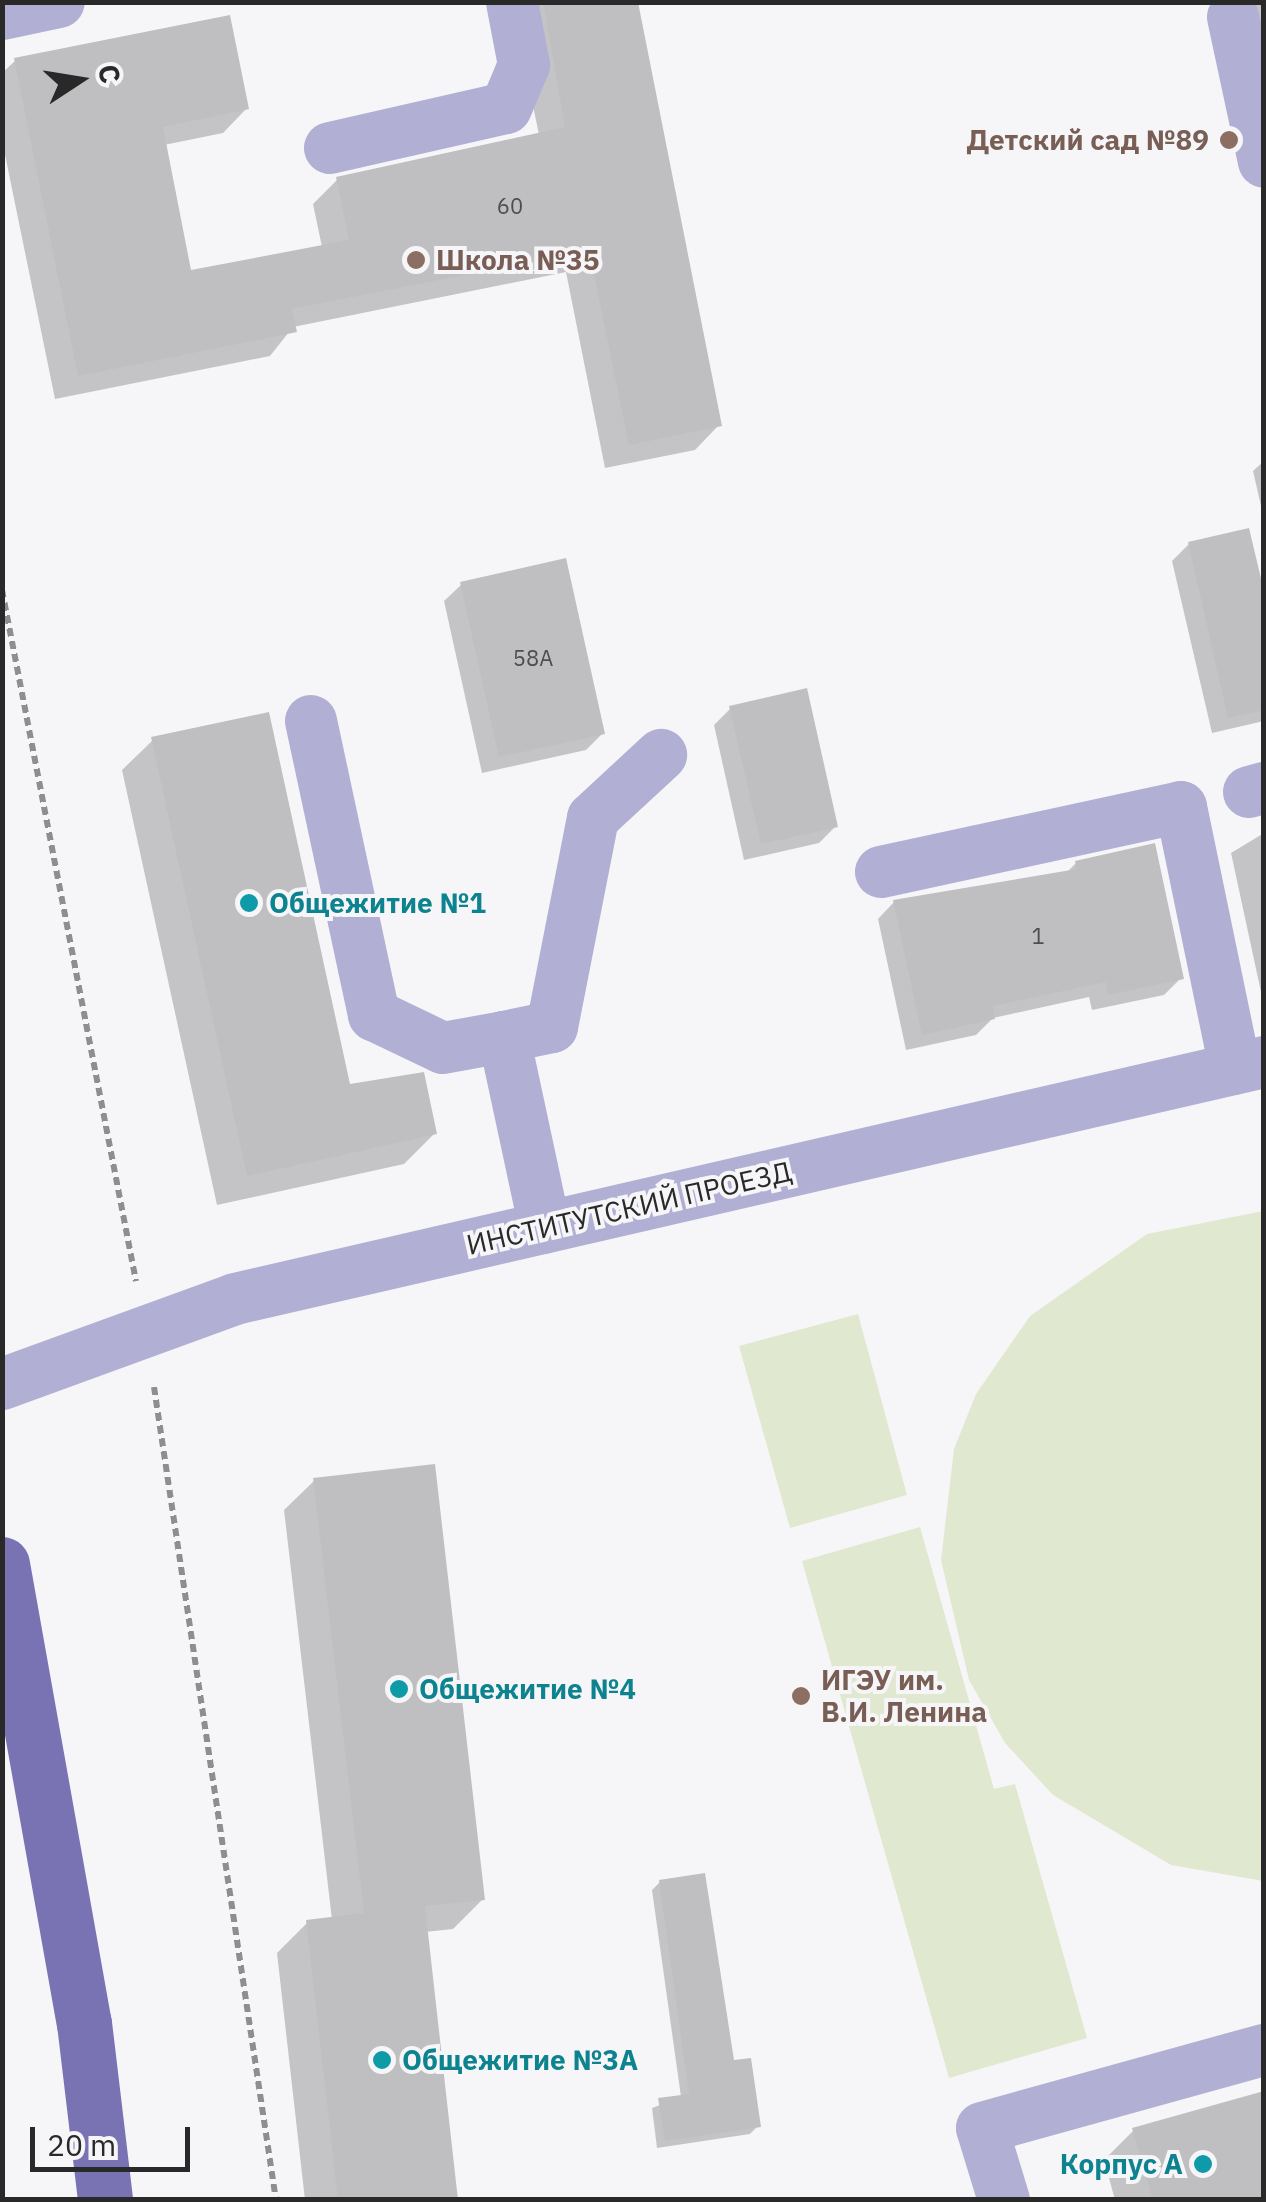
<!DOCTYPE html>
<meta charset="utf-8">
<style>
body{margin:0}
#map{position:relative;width:1266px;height:2202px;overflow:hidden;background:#f6f6f9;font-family:"IBM Plex Sans",sans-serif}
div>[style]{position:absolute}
.green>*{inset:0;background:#e1e8d0}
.shadow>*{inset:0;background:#0003}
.building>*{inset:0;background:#bfbfc2}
.path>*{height:6px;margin-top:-3px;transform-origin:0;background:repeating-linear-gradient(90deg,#8e8e90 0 8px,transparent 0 13px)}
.minor>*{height:52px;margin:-26px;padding:0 26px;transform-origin:26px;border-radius:26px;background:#b1b0d4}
.major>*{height:55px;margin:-27.5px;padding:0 27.5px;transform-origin:27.5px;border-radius:27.5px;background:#7973b4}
.dots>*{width:28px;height:28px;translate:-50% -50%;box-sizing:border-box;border:5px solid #f6f6f9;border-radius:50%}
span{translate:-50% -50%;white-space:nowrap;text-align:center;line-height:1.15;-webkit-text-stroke:8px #f6f6f9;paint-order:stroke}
.number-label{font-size:22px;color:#4e4e50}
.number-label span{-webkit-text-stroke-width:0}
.education-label{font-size:28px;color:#785e54;font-weight:700}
.right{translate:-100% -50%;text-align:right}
.left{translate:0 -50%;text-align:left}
.culture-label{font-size:28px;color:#0d838f;font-weight:700}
.street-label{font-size:28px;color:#29292a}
.frame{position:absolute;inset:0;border:5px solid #29292a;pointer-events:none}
.north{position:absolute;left:30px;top:30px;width:100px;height:100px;-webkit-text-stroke:8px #f6f6f9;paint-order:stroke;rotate:78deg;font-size:28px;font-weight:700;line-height:40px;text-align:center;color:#29292a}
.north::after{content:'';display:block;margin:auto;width:35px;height:45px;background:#29292a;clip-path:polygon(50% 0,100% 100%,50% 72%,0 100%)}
.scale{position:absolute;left:30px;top:2127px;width:160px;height:45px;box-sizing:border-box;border:5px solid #29292a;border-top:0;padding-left:12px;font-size:30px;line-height:35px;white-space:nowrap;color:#29292a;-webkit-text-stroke:8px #f6f6f9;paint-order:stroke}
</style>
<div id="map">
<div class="green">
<div style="clip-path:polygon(1263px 1211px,1264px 1211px,1263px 1881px,1171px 1865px,1053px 1795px,1005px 1743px,969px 1680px,941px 1560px,954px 1449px,976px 1394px,1030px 1316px,1147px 1234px)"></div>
<div style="clip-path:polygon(858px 1314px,907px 1495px,790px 1528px,739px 1346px)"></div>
<div style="clip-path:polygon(920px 1527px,994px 1789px,1015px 1784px,1087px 2038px,949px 2078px,802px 1561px)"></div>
</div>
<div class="shadow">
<div style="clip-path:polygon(512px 2px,635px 2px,719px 425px,695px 450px,605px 468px,566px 272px,293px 327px,270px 356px,55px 399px,2px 140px,2px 73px,16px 60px,247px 108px,223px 133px,164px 145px,189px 273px,322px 247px,313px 204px,337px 180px,539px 135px)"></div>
<div style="clip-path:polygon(1248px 2px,1264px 2px,1264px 85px)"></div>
<div style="clip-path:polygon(1264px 461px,1264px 519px,1253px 471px)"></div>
<div style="clip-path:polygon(1189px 544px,1264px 602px,1264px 721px,1212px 733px,1172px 561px)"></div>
<div style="clip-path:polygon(461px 585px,603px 733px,586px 750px,482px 773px,444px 601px)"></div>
<div style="clip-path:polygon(731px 708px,836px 826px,819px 843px,744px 860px,714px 725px)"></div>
<div style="clip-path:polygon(153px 740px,348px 1087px,434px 1134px,404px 1164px,217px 1205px,122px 770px)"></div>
<div style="clip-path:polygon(1264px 833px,1264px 991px,1261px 992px,1231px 853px)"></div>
<div style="clip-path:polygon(1076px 863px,1181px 978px,1164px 995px,1092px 1010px,1089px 997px,993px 1018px,976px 1035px,906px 1050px,878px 919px,894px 902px,1066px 873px)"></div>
<div style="clip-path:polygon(315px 1480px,483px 1899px,453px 1929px,425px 1932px,456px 2200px,305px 2200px,277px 1953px,307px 1923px,332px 1920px,284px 1510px)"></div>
<div style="clip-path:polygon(660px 1882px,758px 2126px,750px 2134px,657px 2148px,652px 2108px,681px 2097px,652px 1890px)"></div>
<div style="clip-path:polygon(1134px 2130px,1264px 2200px,1115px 2200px,1104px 2160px)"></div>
</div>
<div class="building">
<div style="clip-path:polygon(543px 2px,638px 2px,722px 426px,629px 445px,589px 250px,292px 309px,297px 332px,78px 376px,14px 58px,230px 15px,249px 109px,163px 127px,191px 270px,349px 240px,336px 177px,565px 127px)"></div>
<div style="clip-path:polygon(1249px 528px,1264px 591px,1264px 710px,1228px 718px,1188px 542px)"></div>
<div style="clip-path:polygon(566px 558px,605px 734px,499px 757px,460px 582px)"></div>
<div style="clip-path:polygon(807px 688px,838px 827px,761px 844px,729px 706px)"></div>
<div style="clip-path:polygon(269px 712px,350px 1084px,424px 1072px,437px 1134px,247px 1176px,151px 737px)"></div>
<div style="clip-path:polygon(1155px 843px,1184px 979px,1108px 995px,1106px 982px,993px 1006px,995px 1019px,922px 1035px,893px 900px,1077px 869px,1075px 861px)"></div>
<div style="clip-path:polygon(435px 1464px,485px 1900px,425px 1906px,458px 2200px,338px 2200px,306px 1920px,364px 1913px,313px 1478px)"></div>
<div style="clip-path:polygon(705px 1873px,734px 2060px,751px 2058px,761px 2127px,665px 2141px,658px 2098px,689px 2094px,659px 1880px)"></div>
<div style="clip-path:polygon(1264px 2091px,1264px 2200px,1153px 2200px,1132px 2128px)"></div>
</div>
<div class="path">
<div style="left:2px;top:590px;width:704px;rotate:79.03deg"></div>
<div style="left:154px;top:1387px;width:822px;rotate:81.47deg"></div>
</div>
<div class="minor">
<div style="left:2px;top:14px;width:58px;rotate:-11.9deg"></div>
<div style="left:1233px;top:17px;width:148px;rotate:77.9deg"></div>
<div style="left:330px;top:148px;width:180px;rotate:-12.8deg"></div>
<div style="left:506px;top:108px;width:47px;rotate:-67.3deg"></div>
<div style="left:524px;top:65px;width:64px;rotate:-100.8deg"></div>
<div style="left:311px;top:721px;width:301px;rotate:77.9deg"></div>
<div style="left:374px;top:1015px;width:76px;rotate:25.6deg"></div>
<div style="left:443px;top:1048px;width:62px;rotate:-10.2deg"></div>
<div style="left:504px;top:1037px;width:195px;rotate:77.9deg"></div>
<div style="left:1249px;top:792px;width:16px;rotate:-15deg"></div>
<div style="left:881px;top:872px;width:307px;rotate:-12.2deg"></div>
<div style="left:1181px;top:807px;width:267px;rotate:78.3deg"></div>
<div style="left:504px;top:1037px;width:49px;rotate:-11.8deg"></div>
<div style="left:552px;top:1027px;width:213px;rotate:-78.9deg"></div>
<div style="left:593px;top:818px;width:93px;rotate:-42.8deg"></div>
<div style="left:2px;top:1384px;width:248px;rotate:-20deg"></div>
<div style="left:235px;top:1299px;width:1056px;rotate:-12.97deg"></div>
<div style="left:1004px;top:2200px;width:75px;rotate:-107deg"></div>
<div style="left:982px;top:2128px;width:293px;rotate:-15.5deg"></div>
</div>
<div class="major">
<div style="left:2px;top:1564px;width:466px;rotate:79.9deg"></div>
<div style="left:84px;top:2023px;width:178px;rotate:83.2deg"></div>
</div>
<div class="dots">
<div style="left:1229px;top:140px;background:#8d6e63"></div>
<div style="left:416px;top:260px;background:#8d6e63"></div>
<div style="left:249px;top:903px;background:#0f9aa8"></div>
<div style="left:399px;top:1689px;background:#0f9aa8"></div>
<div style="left:801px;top:1696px;background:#8d6e63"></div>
<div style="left:382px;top:2060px;background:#0f9aa8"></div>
<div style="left:1203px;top:2164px;background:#0f9aa8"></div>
</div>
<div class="number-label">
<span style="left:510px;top:206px">60</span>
<span style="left:533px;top:658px">58А</span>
<span style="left:1038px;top:936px">1</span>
</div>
<div class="education-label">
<span class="right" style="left:1209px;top:140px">Детский сад №89</span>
<span class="left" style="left:436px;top:260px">Школа №35</span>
<span class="left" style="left:821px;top:1696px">ИГЭУ им.<br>В.И. Ленина</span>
</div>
<div class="culture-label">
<span class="left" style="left:269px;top:903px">Общежитие №1</span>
<span class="left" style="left:419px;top:1689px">Общежитие №4</span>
<span class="left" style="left:402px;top:2060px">Общежитие №3А</span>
<span class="right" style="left:1183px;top:2164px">Корпус А</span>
</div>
<div class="street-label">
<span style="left:629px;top:1208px;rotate:-13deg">ИНСТИТУТСКИЙ ПРОЕЗД</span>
</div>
<div class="frame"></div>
<div class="north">С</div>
<div class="scale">20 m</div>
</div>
